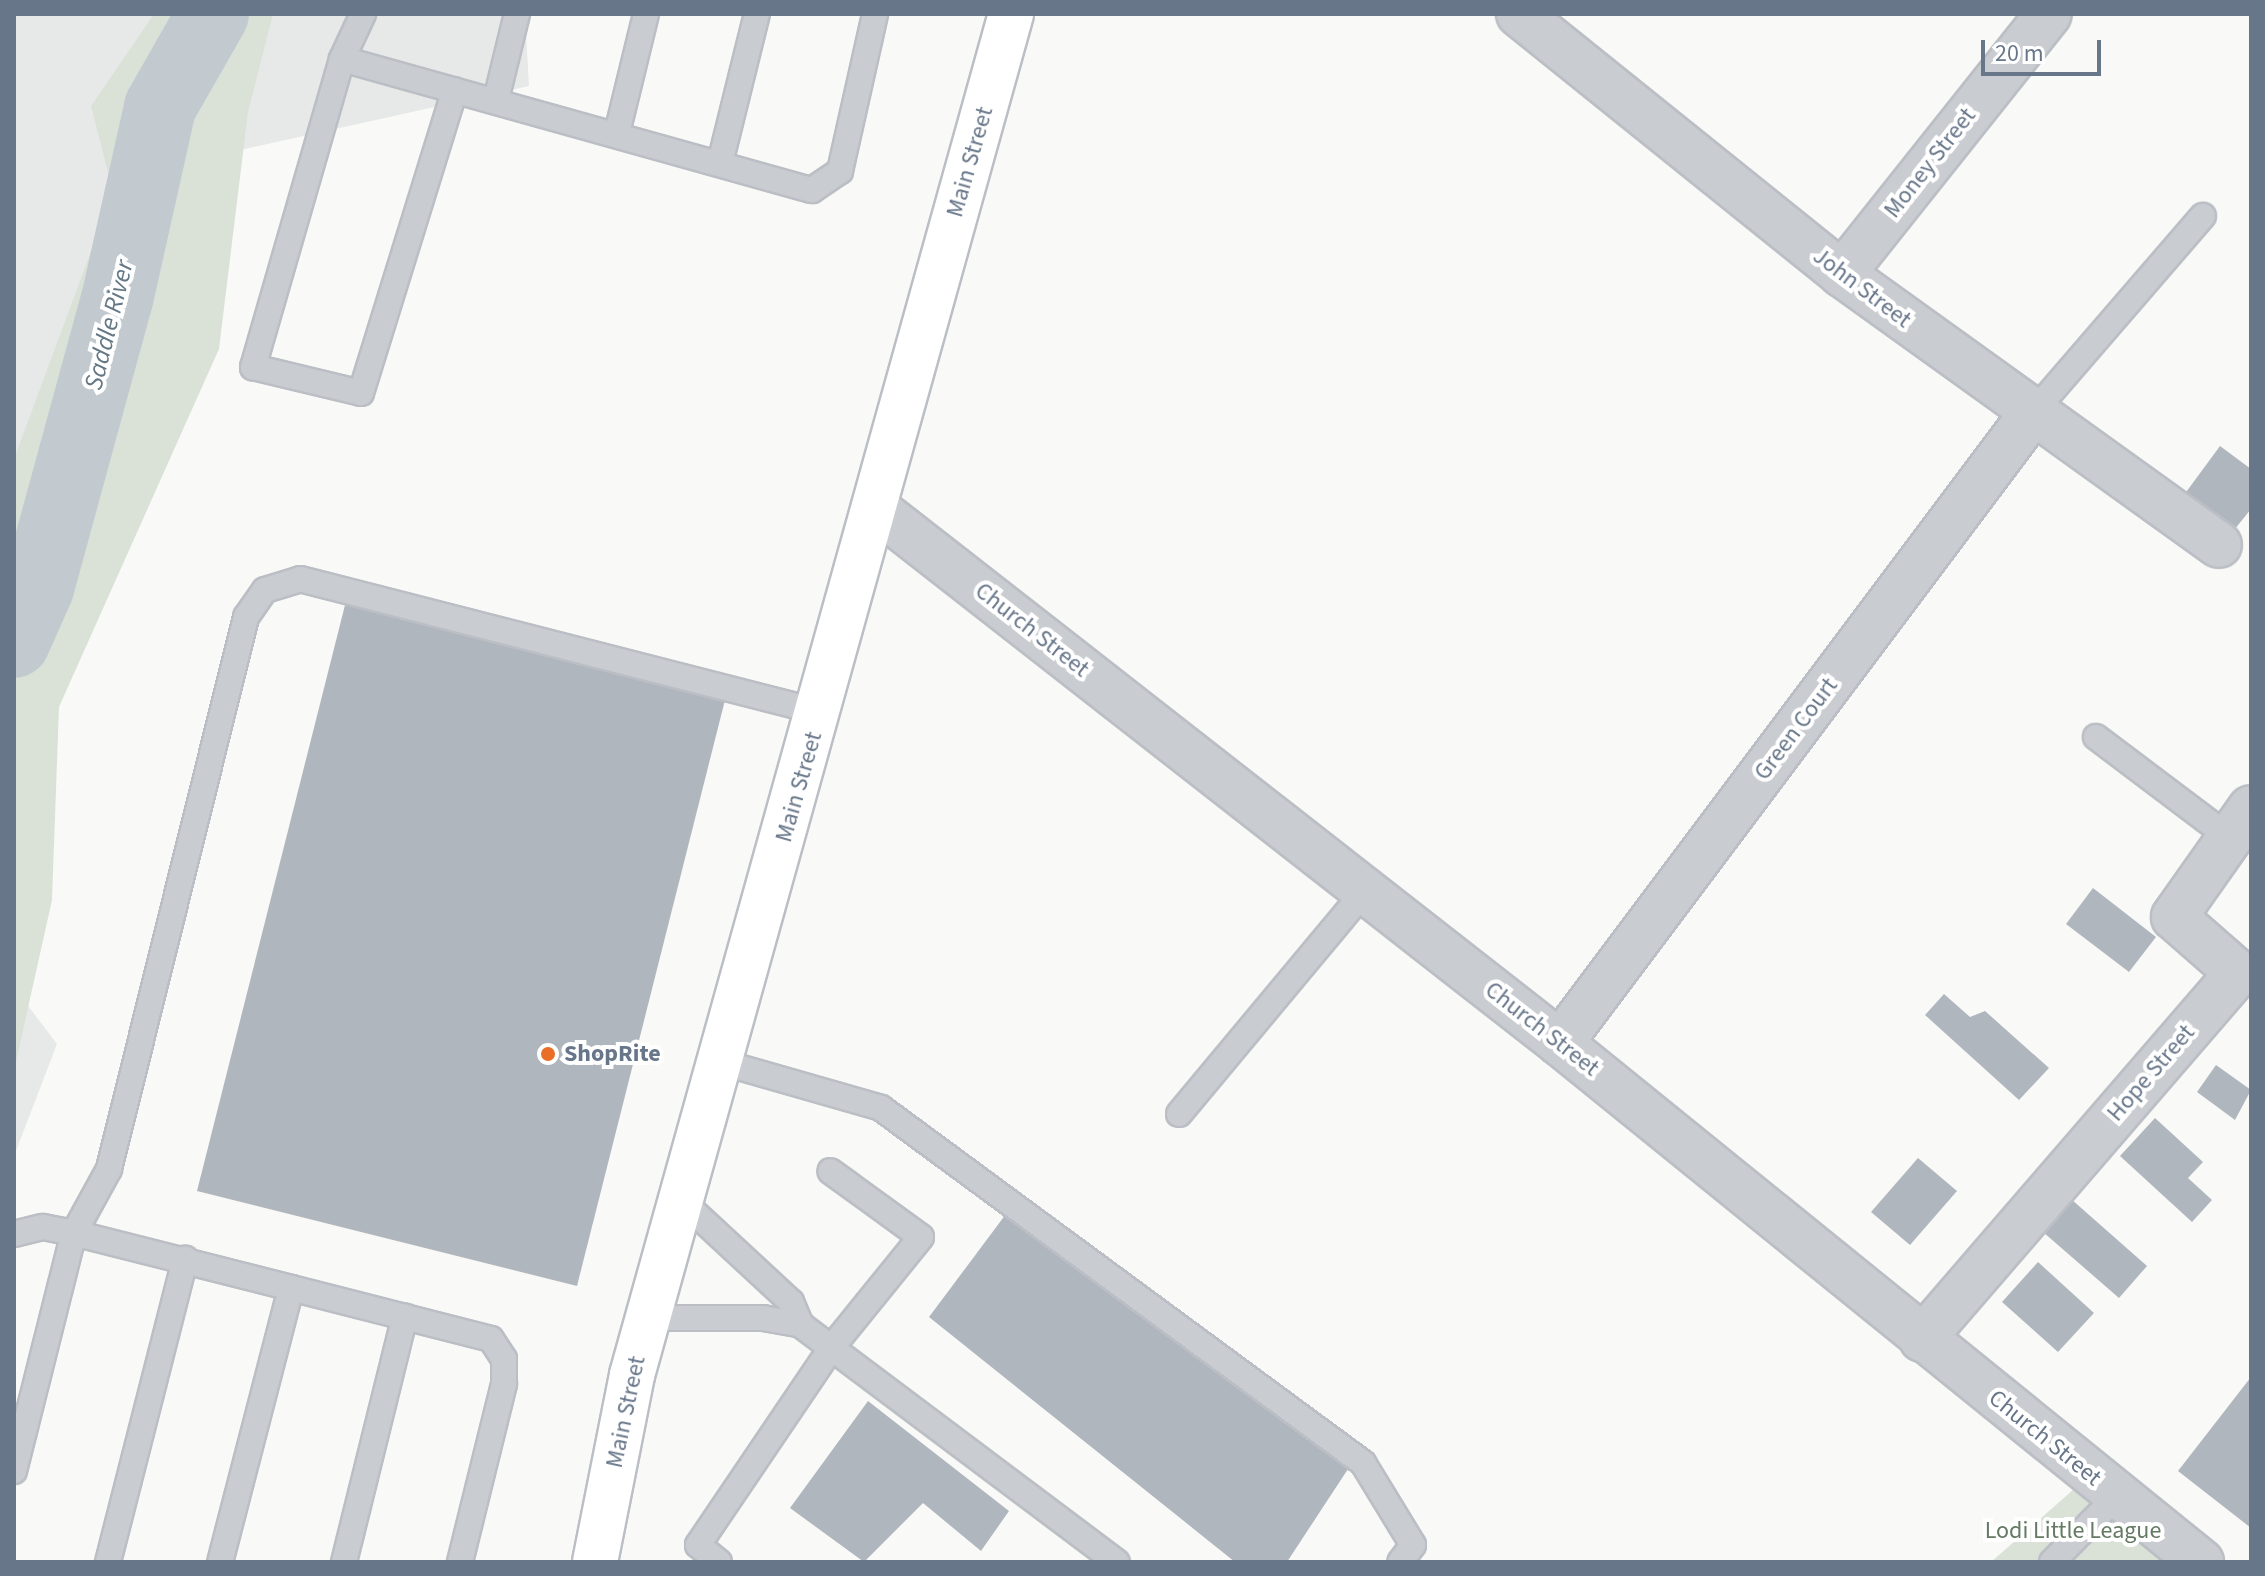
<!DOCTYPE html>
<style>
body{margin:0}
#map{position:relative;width:2265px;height:1576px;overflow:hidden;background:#f9faf7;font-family:"Source Sans 3",sans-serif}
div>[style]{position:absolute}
.built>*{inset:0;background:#e7e9e8}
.green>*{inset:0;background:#dae2d8}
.river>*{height:72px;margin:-36px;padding:0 36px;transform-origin:36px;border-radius:36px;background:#c2cad0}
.building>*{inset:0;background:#afb6bd}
.roads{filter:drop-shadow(2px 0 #bbbfc5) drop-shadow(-2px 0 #bbbfc5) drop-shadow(0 2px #bbbfc5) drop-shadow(0 -2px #bbbfc5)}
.lane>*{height:24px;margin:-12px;padding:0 12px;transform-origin:12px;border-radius:12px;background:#c9ccd0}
.street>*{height:44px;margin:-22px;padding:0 22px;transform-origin:22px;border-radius:22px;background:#c9ccd0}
.secondary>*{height:44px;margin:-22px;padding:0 22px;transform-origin:22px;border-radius:22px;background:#fff}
.dots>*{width:22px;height:22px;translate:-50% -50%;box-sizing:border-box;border:4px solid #fff;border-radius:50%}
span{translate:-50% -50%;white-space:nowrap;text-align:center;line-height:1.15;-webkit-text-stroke:8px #fff;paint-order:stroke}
.street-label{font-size:24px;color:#677689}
.poi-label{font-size:24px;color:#677689;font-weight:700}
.left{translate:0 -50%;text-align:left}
.park-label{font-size:24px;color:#647a63}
.water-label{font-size:26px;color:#637784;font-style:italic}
.frame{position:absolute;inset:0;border:16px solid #677689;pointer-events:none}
.scale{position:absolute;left:1981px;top:40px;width:120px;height:36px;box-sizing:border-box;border:4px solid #677689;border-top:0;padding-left:10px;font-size:24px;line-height:28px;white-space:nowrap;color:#677689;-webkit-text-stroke:6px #fff;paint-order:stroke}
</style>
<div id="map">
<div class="built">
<div style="clip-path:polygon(14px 14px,525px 14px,529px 86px,195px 160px,14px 785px)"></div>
<div style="clip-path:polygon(14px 987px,57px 1044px,14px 1156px)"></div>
</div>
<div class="green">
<div style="clip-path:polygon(154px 14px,273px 14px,248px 112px,219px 349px,59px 707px,52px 900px,14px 1071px,14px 459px,113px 192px,91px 106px)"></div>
<div style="clip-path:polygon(2074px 1489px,2165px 1562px,1991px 1562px)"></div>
</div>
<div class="river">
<div style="left:14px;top:642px;width:59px;rotate:-66deg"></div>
<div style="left:38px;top:588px;width:299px;rotate:-74.7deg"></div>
<div style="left:117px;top:300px;width:198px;rotate:-77.4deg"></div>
<div style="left:160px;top:107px;width:107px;rotate:-60.3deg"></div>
</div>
<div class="building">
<div style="clip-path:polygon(2220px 446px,2251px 469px,2251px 509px,2230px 535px,2181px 499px)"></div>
<div style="clip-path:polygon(345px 605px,725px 700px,577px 1286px,197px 1191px)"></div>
<div style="clip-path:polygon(2093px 888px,2156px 937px,2129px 972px,2066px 924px)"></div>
<div style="clip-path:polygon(1944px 994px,1970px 1017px,1985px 1011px,2049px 1068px,2019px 1100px,1925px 1015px)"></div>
<div style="clip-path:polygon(2216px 1065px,2251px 1090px,2235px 1120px,2197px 1092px)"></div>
<div style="clip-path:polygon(2155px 1118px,2203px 1162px,2188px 1178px,2212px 1200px,2192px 1222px,2120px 1156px)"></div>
<div style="clip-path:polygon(1918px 1158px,1957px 1191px,1910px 1245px,1871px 1212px)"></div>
<div style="clip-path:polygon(2071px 1199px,2147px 1266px,2119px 1298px,2043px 1232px)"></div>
<div style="clip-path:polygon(1006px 1214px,1348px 1469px,1287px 1562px,1235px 1562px,929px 1317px)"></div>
<div style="clip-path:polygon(2038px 1262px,2094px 1313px,2058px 1352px,2002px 1302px)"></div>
<div style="clip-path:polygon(2251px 1377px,2251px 1528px,2178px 1471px)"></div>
<div style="clip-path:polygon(868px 1401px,1009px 1511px,981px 1551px,923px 1503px,864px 1562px,790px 1508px)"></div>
</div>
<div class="roads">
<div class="lane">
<div style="left:363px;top:14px;width:50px;rotate:115deg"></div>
<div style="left:342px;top:59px;width:488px;rotate:15.6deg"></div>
<div style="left:812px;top:190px;width:34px;rotate:-34deg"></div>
<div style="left:840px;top:171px;width:161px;rotate:-77.4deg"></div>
<div style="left:342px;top:59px;width:321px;rotate:106.1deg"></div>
<div style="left:253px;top:367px;width:111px;rotate:13.5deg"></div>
<div style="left:361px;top:393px;width:317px;rotate:-72.8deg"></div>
<div style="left:496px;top:100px;width:89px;rotate:-76.3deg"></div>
<div style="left:617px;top:133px;width:122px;rotate:-76.3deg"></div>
<div style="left:720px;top:163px;width:154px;rotate:-76.1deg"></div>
<div style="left:2031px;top:415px;width:263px;rotate:-49.2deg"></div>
<div style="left:2096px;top:737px;width:168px;rotate:37deg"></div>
<div style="left:721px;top:1062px;width:166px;rotate:16deg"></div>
<div style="left:881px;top:1108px;width:599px;rotate:36.37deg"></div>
<div style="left:1363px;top:1463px;width:96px;rotate:58.6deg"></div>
<div style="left:1413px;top:1545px;width:21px;rotate:127deg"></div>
<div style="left:1179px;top:1114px;width:290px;rotate:-50.2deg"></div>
<div style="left:682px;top:1201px;width:149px;rotate:42.8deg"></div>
<div style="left:791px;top:1302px;width:25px;rotate:67deg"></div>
<div style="left:14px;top:1234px;width:30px;rotate:-14deg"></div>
<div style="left:43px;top:1227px;width:32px;rotate:11deg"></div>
<div style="left:74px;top:1233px;width:224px;rotate:14.2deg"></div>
<div style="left:291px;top:1288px;width:283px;rotate:104.5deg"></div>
<div style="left:291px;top:1288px;width:206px;rotate:14.3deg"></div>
<div style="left:491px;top:1339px;width:24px;rotate:57deg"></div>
<div style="left:504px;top:1359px;width:25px;rotate:90deg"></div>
<div style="left:504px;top:1384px;width:183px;rotate:103.9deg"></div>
<div style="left:648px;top:1318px;width:115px"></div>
<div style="left:763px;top:1318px;width:39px;rotate:10deg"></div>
<div style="left:801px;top:1325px;width:395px;rotate:36.9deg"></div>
<div style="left:14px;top:1471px;width:245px;rotate:-75.9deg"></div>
<div style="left:74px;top:1233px;width:73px;rotate:-61.3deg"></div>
<div style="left:109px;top:1169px;width:569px;rotate:-76.06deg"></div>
<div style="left:246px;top:617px;width:33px;rotate:-55deg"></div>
<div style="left:265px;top:590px;width:37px;rotate:-17deg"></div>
<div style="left:300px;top:579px;width:537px;rotate:14.35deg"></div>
<div style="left:108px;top:1562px;width:313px;rotate:-75.7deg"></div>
<div style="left:344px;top:1562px;width:253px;rotate:-76.1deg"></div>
<div style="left:719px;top:1562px;width:27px;rotate:-141deg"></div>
<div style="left:698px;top:1545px;width:239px;rotate:-55.9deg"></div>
<div style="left:832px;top:1347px;width:141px;rotate:-51deg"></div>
<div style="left:921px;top:1237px;width:112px;rotate:-144deg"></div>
<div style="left:2052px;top:1562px;width:91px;rotate:-45.4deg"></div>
</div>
<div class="street">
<div style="left:1519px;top:14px;width:415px;rotate:38.8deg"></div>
<div style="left:1842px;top:274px;width:464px;rotate:35.7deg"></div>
<div style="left:1842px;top:274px;width:332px;rotate:-51.5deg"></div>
<div style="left:874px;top:507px;width:871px;rotate:38deg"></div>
<div style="left:1560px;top:1043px;width:825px;rotate:39deg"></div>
<div style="left:1560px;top:1043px;width:785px;rotate:-53.13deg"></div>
<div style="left:1922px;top:1339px;width:484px;rotate:-49.2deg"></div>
<div style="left:2238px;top:973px;width:85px;rotate:-138.8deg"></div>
<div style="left:2174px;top:917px;width:133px;rotate:-54.8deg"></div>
</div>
<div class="secondary">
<div style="left:595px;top:1562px;width:191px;rotate:-78.8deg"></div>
<div style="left:632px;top:1375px;width:1413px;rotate:-74.44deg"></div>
</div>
</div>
<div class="dots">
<div style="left:548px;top:1054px;background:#ea6e27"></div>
</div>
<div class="street-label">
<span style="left:970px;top:162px;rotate:-74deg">Main Street</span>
<span style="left:1930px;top:163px;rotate:-52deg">Money Street</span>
<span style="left:1862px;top:288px;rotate:37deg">John Street</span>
<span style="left:1032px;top:630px;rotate:38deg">Church Street</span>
<span style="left:1796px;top:729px;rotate:-53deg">Green Court</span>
<span style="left:799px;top:787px;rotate:-74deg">Main Street</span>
<span style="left:1542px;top:1029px;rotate:38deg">Church Street</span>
<span style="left:2151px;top:1073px;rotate:-49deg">Hope Street</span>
<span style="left:626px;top:1412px;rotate:-78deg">Main Street</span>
<span style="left:2045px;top:1438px;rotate:39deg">Church Street</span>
</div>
<div class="poi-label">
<span class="left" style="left:564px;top:1054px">ShopRite</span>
</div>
<div class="park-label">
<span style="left:2073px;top:1531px">Lodi Little League</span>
</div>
<div class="water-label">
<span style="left:109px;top:325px;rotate:-76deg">Saddle River</span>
</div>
<div class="frame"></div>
<div class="scale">20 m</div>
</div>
